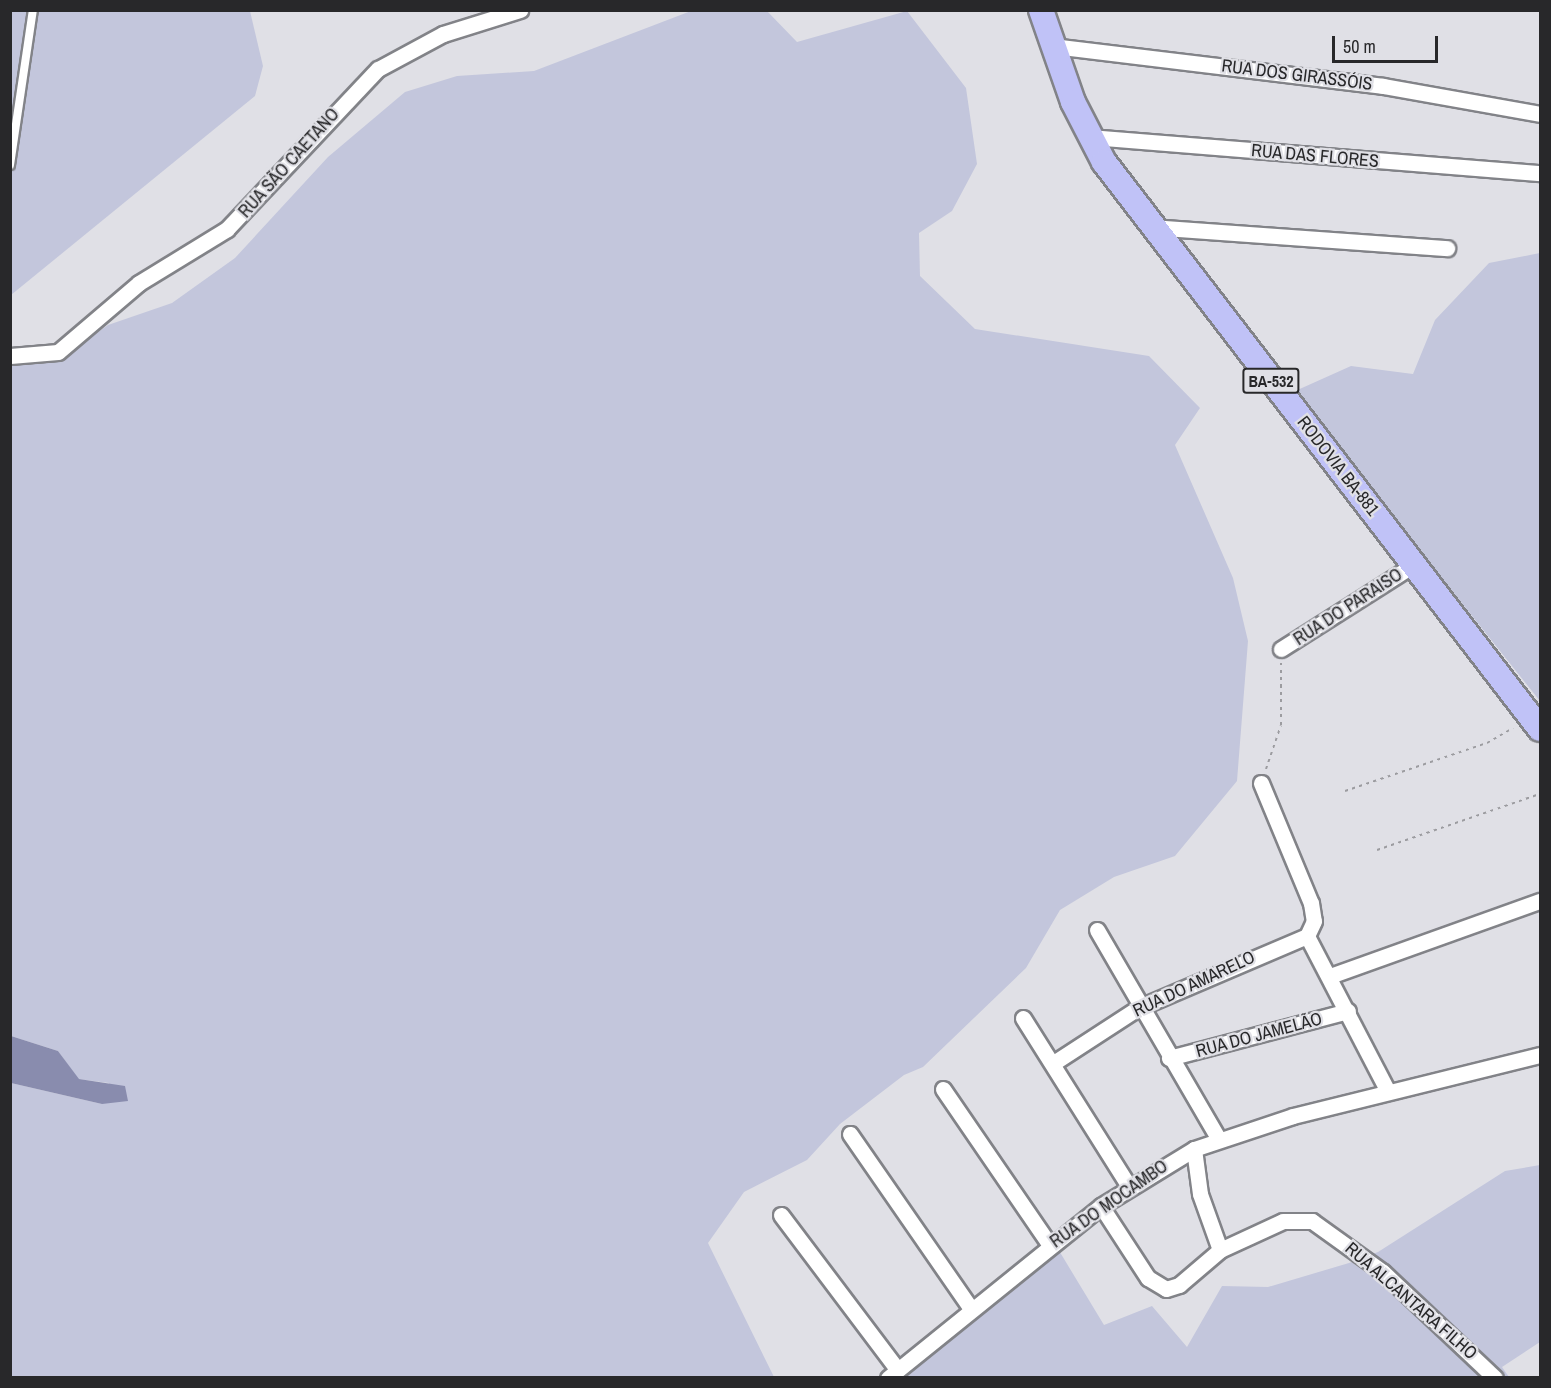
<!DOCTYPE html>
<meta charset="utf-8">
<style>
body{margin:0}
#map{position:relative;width:1551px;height:1388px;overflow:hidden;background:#e0e0e6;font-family:"Archivo Narrow",sans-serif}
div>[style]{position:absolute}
.green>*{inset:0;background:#c3c6dc}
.water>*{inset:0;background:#898cae}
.path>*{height:2px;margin-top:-1px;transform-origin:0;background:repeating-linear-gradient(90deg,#9c9ca0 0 3px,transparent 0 7.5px)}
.roads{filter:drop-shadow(2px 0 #828388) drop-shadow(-2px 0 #828388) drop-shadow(0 2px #828388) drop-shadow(0 -2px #828388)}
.service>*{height:8px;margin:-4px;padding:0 4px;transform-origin:4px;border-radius:4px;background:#fff}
.minor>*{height:15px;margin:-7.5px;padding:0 7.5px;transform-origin:7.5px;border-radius:7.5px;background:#fff}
.primary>*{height:24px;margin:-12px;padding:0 12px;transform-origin:12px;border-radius:12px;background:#c0c2f7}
span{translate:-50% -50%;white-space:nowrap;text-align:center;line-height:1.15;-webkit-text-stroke:4.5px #e0e0e6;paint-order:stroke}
.shield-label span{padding:2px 4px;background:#e0e0e6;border:2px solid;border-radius:4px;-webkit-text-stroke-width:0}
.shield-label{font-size:16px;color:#28282a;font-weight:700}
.street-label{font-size:18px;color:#28282a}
.frame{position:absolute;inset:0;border:12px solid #28282a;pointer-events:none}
.scale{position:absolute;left:1332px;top:36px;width:106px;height:27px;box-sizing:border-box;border:3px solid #28282a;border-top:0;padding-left:8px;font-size:18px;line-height:21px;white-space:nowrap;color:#28282a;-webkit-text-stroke:4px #e0e0e6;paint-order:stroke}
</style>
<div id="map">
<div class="green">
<div style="clip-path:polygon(11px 11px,250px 11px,263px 66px,255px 96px,11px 295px)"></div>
<div style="clip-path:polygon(691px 11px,767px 11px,797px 42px,907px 11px,966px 88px,977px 164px,952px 211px,919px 233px,920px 276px,975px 329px,1149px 356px,1200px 408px,1175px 445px,1233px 578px,1248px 641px,1237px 781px,1175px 856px,1114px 877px,1060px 910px,1026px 968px,923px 1067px,904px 1075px,840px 1124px,807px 1160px,744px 1192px,708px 1243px,774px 1377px,11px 1377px,11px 1083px,102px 1104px,109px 1083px,78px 1079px,58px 1051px,11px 1036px,10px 355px,62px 357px,108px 325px,172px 303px,235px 258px,328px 157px,405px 92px,457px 76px,534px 71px)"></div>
<div style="clip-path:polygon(1540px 253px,1540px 701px,1293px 392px,1351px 366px,1413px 374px,1435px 320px,1489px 263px)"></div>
<div style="clip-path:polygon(1540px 1165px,1540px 1342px,1502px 1367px,1509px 1377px,900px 1378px,1058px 1249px,1104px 1325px,1152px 1306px,1187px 1347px,1222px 1286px,1268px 1287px,1349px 1263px,1378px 1252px,1505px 1171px)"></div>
</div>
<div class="water">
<div style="clip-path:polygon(11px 1036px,58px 1051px,79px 1079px,125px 1086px,128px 1101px,102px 1104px,11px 1083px)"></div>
</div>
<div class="path">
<div style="left:1266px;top:769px;width:46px;rotate:-71.2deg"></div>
<div style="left:1281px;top:725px;width:62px;rotate:-90deg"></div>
<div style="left:1345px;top:791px;width:150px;rotate:-18.7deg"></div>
<div style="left:1487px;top:743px;width:30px;rotate:-30deg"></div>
<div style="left:1377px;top:850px;width:172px;rotate:-19deg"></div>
</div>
<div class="roads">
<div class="service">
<div style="left:10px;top:165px;width:157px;rotate:-81.6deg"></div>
</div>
<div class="minor">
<div style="left:1053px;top:46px;width:332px;rotate:6.9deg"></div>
<div style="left:1383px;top:86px;width:159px;rotate:10.1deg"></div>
<div style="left:1090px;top:137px;width:451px;rotate:4.6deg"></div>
<div style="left:1151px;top:227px;width:297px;rotate:4.1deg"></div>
<div style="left:10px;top:356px;width:48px;rotate:-4.8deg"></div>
<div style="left:58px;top:352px;width:106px;rotate:-40.4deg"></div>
<div style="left:139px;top:283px;width:103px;rotate:-31.5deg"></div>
<div style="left:227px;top:229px;width:220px;rotate:-46.7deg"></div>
<div style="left:378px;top:69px;width:74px;rotate:-28.3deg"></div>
<div style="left:443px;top:34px;width:81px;rotate:-17.3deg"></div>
<div style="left:1281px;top:649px;width:159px;rotate:-32.4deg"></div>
<div style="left:1261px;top:783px;width:130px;rotate:67.4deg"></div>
<div style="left:1311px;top:903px;width:18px;rotate:81deg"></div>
<div style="left:1314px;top:921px;width:17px;rotate:115deg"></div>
<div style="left:1097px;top:930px;width:241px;rotate:59.8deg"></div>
<div style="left:1307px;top:936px;width:174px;rotate:62.5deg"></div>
<div style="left:1330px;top:976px;width:223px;rotate:-19.7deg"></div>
<div style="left:1023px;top:1018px;width:199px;rotate:57.8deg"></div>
<div style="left:1169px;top:1058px;width:185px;rotate:-14.7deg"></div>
<div style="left:1055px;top:1062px;width:99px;rotate:-33deg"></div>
<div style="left:1138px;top:1008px;width:184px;rotate:-23.1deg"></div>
<div style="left:943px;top:1089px;width:189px;rotate:55.6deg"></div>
<div style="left:850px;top:1134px;width:211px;rotate:55.3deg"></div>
<div style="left:1194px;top:1149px;width:45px;rotate:82.4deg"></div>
<div style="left:1200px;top:1194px;width:59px;rotate:70.3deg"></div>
<div style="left:1101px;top:1206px;width:86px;rotate:56.9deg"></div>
<div style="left:1148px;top:1278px;width:21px;rotate:31deg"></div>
<div style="left:1166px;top:1289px;width:14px;rotate:-17deg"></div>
<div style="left:1179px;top:1285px;width:54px;rotate:-40.5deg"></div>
<div style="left:1220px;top:1250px;width:69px;rotate:-24.7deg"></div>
<div style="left:1283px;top:1221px;width:29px"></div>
<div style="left:1312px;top:1221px;width:87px;rotate:35.7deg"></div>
<div style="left:1383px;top:1272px;width:154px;rotate:43.4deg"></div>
<div style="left:781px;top:1215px;width:193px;rotate:53deg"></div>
<div style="left:888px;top:1378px;width:274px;rotate:-38.9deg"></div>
<div style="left:1101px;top:1206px;width:109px;rotate:-31.5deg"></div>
<div style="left:1194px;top:1149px;width:104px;rotate:-18.4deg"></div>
<div style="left:1293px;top:1116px;width:254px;rotate:-13.9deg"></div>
</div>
<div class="primary">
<div style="left:1041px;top:10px;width:97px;rotate:70.8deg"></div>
<div style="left:1073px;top:102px;width:68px;rotate:62.7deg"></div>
<div style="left:1104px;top:162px;width:715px;rotate:52.44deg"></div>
</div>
</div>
<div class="shield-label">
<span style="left:1271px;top:381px">BA-532</span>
</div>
<div class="street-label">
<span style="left:1297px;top:75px;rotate:7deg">RUA DOS GIRASSÓIS</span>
<span style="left:1315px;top:156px;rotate:5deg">RUA DAS FLORES</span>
<span style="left:289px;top:163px;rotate:-48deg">RUA SÃO CAETANO</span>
<span style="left:1338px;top:466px;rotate:52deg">RODOVIA BA-881</span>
<span style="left:1348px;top:607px;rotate:-33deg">RUA DO PARAISO</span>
<span style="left:1194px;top:984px;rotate:-25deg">RUA DO AMARELO</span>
<span style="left:1259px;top:1035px;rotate:-15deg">RUA DO JAMELÃO</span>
<span style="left:1109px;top:1204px;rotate:-35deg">RUA DO MOCAMBO</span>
<span style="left:1411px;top:1301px;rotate:41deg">RUA ALCANTARA FILHO</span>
</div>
<div class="frame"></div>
<div class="scale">50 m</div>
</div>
